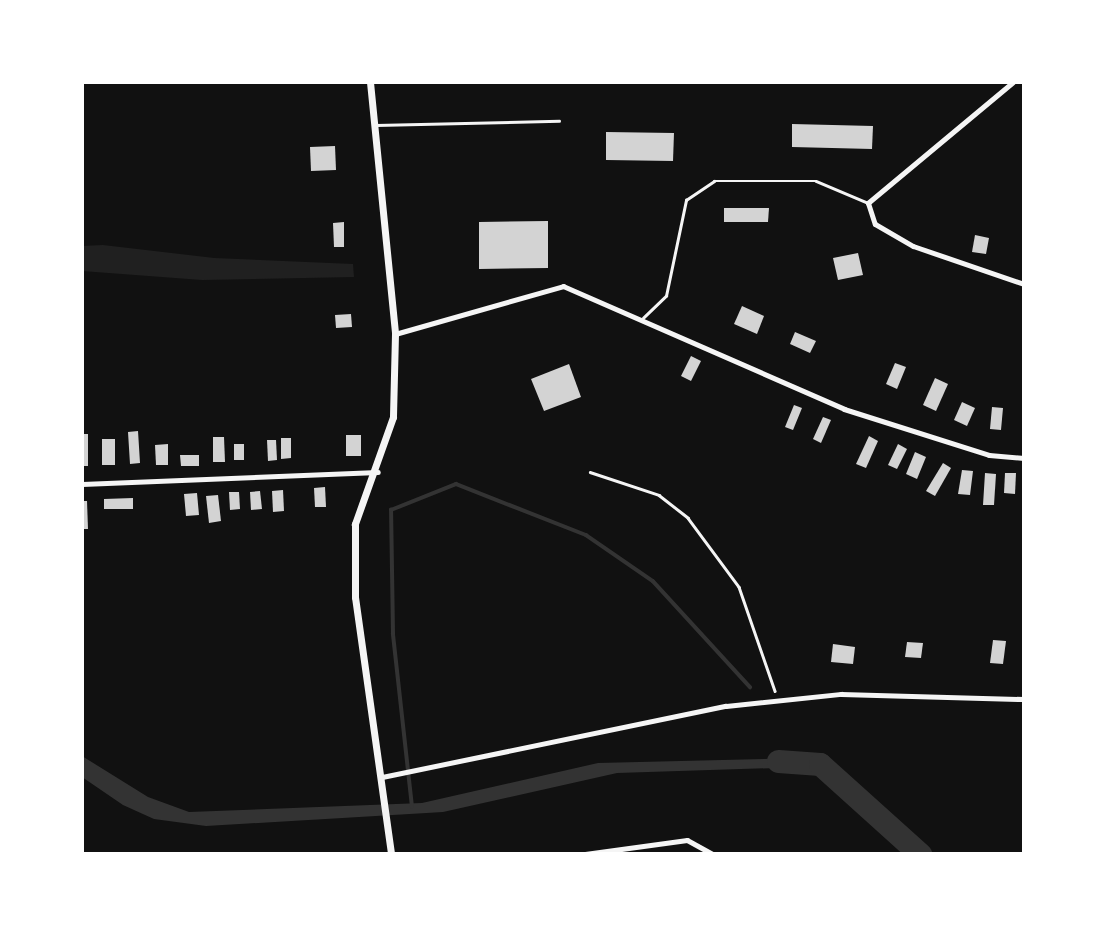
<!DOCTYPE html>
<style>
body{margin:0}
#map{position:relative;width:1106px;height:936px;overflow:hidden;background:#111;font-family:"Source Sans 3",sans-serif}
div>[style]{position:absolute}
.green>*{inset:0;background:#202020}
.water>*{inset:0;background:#333}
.stream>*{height:3.5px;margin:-1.75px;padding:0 1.75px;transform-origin:1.75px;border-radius:1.75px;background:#333}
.river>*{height:23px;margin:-11.5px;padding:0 11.5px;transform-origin:11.5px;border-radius:11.5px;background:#333}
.building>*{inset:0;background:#d3d3d3}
.path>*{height:2.5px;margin:-1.25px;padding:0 1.25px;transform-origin:1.25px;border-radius:1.25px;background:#f5f5f5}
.service>*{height:2.5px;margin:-1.25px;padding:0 1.25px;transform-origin:1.25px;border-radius:1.25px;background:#f5f5f5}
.minor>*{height:5px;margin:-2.5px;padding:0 2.5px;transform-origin:2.5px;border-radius:2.5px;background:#f5f5f5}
.tertiary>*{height:7px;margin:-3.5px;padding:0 3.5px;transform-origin:3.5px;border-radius:3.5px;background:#f5f5f5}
span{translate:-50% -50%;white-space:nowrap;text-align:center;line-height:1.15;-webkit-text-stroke:5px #fff;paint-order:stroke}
.frame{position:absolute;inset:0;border:84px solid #fff;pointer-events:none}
</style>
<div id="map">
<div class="green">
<div style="clip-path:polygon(103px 245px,214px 258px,353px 264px,354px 277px,202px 280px,82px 271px,82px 246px)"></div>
</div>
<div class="water">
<div style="clip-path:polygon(82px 756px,148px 797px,189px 812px,422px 803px,598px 763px,808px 758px,806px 767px,617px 773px,443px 812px,206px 826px,154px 819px,123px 805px,82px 777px)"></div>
</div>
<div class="stream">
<div style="left:412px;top:807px;width:174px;rotate:-96.3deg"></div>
<div style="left:393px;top:634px;width:124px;rotate:-90.9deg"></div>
<div style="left:391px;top:510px;width:70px;rotate:-21.8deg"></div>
<div style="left:456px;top:484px;width:140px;rotate:21.4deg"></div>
<div style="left:586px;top:535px;width:81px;rotate:34.5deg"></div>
<div style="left:653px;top:581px;width:144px;rotate:47.5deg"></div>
</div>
<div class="river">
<div style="left:778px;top:761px;width:42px;rotate:4.1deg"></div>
<div style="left:820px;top:764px;width:135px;rotate:42deg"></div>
</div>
<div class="building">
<div style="clip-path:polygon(792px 124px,873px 126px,872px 149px,792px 147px)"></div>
<div style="clip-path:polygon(606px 132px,674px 133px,673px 161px,606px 160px)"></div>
<div style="clip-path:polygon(335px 146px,336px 170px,311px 171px,310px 147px)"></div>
<div style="clip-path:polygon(724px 208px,769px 208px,768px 222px,724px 222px)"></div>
<div style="clip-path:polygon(548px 221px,548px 268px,479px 269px,479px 222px)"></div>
<div style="clip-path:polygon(344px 222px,344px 247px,334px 247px,333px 223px)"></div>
<div style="clip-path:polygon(975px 235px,989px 238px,986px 254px,972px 252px)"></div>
<div style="clip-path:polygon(858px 253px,863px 275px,838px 280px,833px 258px)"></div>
<div style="clip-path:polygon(742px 306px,764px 316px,757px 334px,734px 324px)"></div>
<div style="clip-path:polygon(351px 314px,352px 327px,336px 328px,335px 315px)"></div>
<div style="clip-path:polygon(795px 332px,816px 341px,810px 353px,790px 344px)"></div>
<div style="clip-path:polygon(691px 356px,701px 361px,691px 381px,681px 376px)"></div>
<div style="clip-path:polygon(895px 363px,906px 367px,897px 389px,886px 384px)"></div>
<div style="clip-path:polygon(569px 364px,581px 397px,544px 411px,531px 379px)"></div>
<div style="clip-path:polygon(935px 378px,948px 384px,936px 411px,923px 405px)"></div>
<div style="clip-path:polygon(962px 402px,975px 408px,967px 426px,954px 420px)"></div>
<div style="clip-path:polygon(794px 405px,802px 408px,793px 430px,785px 427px)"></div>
<div style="clip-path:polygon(992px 407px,1003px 408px,1001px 430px,990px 429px)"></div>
<div style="clip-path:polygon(823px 417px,831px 420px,821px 443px,813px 439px)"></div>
<div style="clip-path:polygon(138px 431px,140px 463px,130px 464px,128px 432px)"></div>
<div style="clip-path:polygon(82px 434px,88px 434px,88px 466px,82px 466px)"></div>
<div style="clip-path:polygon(346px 435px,361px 435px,361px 456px,346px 456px)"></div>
<div style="clip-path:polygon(869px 436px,878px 441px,866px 468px,856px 464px)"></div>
<div style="clip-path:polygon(213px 437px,224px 437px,225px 462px,213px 462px)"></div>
<div style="clip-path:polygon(281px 438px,291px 438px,291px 458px,281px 459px)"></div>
<div style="clip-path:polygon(102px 439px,115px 439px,115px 465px,102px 465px)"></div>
<div style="clip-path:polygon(267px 440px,276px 440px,277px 460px,268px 461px)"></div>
<div style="clip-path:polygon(168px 444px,168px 465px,156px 465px,155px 445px)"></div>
<div style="clip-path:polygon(234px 444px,244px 444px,244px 460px,234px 460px)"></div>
<div style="clip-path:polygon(898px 444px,907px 449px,897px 469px,888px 465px)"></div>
<div style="clip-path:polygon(915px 452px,926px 457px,917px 479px,906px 474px)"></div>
<div style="clip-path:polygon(180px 455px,199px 455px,199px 466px,181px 466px)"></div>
<div style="clip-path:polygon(943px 463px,951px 468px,935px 496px,926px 491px)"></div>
<div style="clip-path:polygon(962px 470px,973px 471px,970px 495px,958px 494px)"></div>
<div style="clip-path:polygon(985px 473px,996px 474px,994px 505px,983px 505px)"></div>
<div style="clip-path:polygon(1005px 473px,1016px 473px,1015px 494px,1004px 493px)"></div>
<div style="clip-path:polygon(325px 487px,326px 507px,315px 507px,314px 488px)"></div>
<div style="clip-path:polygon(283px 490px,284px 511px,273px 512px,272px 491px)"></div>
<div style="clip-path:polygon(260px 491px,262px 509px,251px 510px,250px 492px)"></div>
<div style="clip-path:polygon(229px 492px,239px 492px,240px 509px,230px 510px)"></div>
<div style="clip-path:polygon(197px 493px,199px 515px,186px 516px,184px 494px)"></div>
<div style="clip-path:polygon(218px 495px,221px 521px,209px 523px,206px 496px)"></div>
<div style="clip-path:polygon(133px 498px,133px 509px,104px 509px,104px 499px)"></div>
<div style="clip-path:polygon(82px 501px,87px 501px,88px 529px,82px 529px)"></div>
<div style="clip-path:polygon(993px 640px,1006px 641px,1003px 664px,990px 663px)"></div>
<div style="clip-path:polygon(907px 642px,923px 643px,921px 658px,905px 657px)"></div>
<div style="clip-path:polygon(833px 644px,855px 647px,853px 664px,831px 662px)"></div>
</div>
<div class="path">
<div style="left:590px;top:472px;width:73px;rotate:18.4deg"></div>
<div style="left:659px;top:495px;width:37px;rotate:38deg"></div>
<div style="left:688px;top:518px;width:86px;rotate:53.5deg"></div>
<div style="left:739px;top:587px;width:110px;rotate:70.9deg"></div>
</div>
<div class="service">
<div style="left:376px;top:125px;width:183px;rotate:-1.3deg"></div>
<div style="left:643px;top:318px;width:32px;rotate:-44deg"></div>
<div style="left:666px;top:296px;width:98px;rotate:-78.2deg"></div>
<div style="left:686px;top:200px;width:34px;rotate:-34deg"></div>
<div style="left:714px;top:181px;width:102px"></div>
<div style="left:816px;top:181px;width:56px;rotate:22.9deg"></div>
</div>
<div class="minor">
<div style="left:1013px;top:82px;width:189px;rotate:140.2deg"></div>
<div style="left:868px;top:203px;width:22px;rotate:72deg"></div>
<div style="left:875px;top:224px;width:44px;rotate:30.1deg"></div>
<div style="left:913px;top:246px;width:117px;rotate:18.9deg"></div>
<div style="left:395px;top:334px;width:175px;rotate:-15.9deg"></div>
<div style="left:563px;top:286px;width:307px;rotate:23.6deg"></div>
<div style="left:844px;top:409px;width:152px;rotate:17.6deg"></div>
<div style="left:989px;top:455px;width:35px;rotate:5deg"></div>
<div style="left:82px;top:484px;width:296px;rotate:-2.3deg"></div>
<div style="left:382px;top:777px;width:351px;rotate:-11.7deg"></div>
<div style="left:726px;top:706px;width:116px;rotate:-6deg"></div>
<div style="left:841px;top:694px;width:183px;rotate:1.6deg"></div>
<div style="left:585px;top:854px;width:103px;rotate:-7.8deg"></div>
<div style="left:687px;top:840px;width:29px;rotate:29deg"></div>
</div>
<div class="tertiary">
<div style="left:370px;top:82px;width:253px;rotate:84.3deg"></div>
<div style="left:395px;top:334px;width:83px;rotate:91.4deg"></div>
<div style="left:393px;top:417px;width:114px;rotate:109.6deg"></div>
<div style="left:355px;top:524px;width:73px;rotate:90deg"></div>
<div style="left:355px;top:597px;width:260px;rotate:82deg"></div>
</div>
<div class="frame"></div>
</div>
